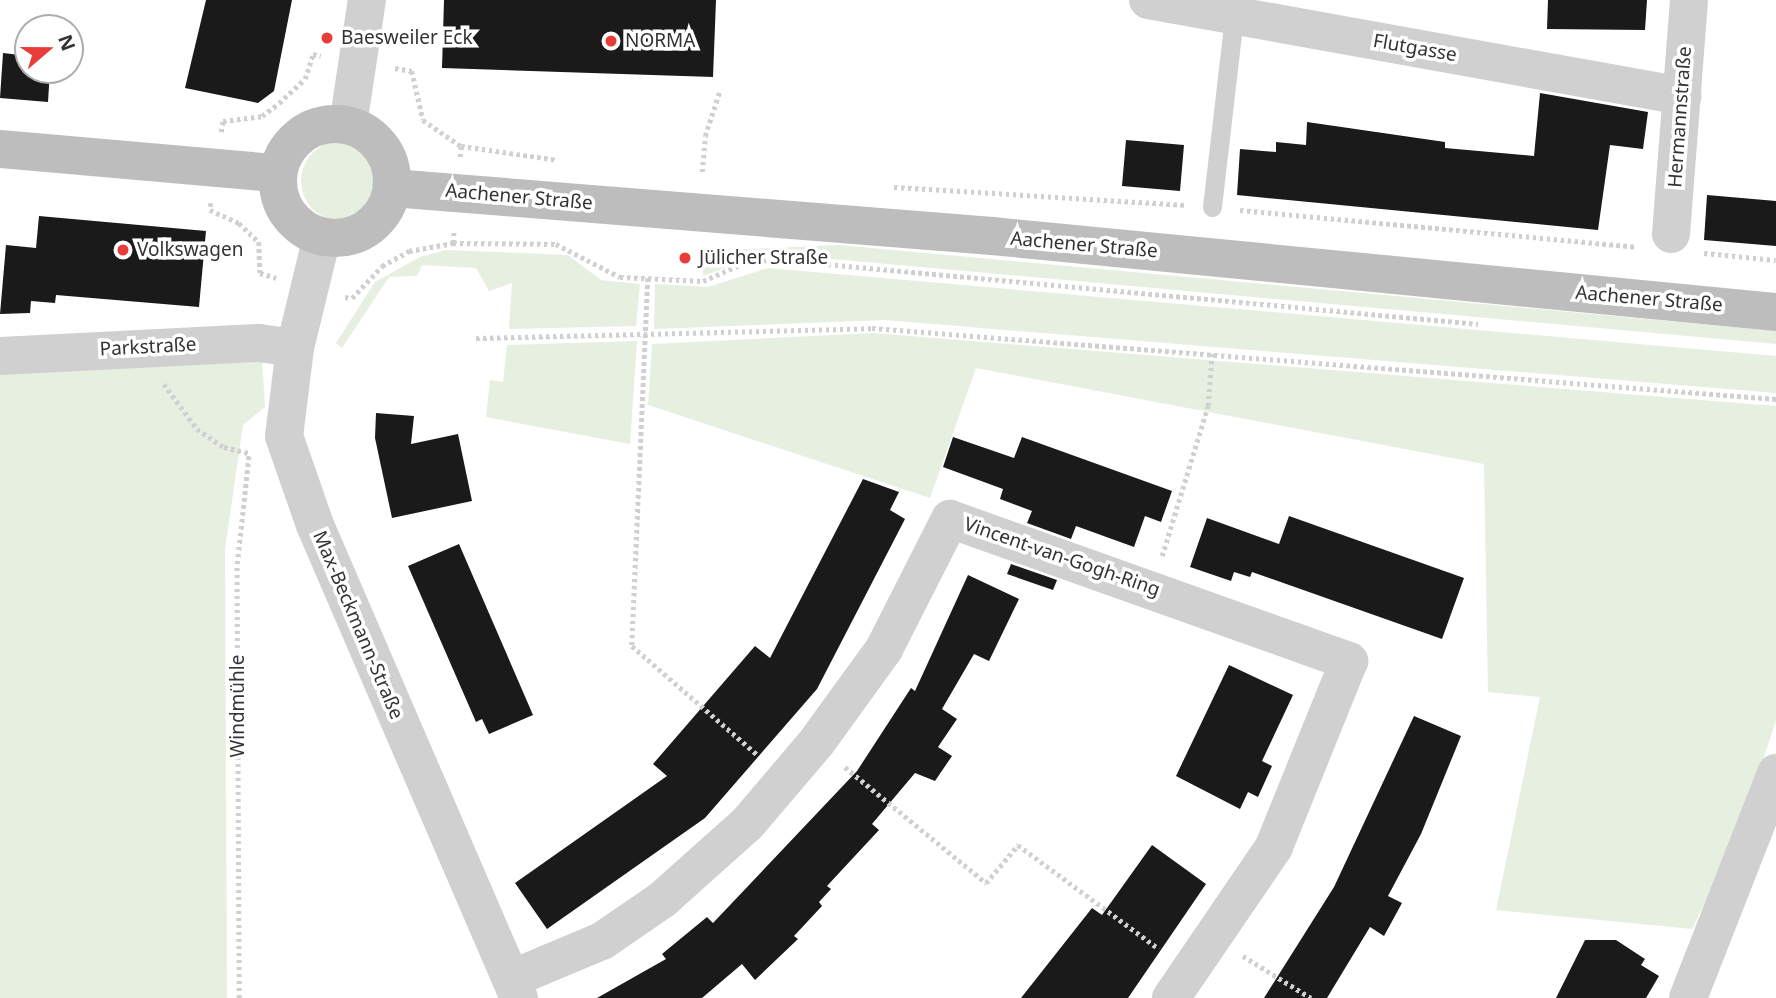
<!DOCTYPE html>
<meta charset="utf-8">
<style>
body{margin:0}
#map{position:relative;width:1776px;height:998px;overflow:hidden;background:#fff;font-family:"Noto Sans",sans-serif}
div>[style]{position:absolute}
.green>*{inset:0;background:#e7efe1}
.round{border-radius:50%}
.building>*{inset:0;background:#1a1a1a}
.path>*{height:4.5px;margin-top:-2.25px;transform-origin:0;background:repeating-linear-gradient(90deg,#d0d0d0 0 3.5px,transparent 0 7px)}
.service>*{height:19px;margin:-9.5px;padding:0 9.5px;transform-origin:9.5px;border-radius:9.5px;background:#d0d0d0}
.minor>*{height:38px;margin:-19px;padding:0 19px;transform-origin:19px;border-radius:19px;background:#d0d0d0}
.secondary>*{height:38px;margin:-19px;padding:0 19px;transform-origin:19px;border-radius:19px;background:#bdbdbd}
.secondary>.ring{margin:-19px;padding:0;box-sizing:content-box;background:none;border:38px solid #bdbdbd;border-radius:50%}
.dots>*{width:19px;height:19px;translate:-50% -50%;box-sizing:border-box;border:4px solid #fff;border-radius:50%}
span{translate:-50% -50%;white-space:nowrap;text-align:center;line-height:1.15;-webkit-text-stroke:7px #fff;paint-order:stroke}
.poi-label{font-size:19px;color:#333}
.left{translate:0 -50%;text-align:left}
.street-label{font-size:19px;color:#333}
.north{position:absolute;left:14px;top:14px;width:70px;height:70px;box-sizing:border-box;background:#fff;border:2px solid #adadad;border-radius:50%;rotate:70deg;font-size:19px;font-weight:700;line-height:28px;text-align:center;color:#333}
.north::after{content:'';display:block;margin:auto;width:24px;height:32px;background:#e73c37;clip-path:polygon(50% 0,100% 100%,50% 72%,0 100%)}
</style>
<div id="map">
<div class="green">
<div class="round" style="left:301px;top:141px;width:80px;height:80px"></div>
<div style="clip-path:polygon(839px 245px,1776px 331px,1776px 344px,765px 253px,703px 276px,704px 251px)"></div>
<div style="clip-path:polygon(446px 250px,568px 255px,601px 280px,640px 284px,636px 326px,509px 329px,512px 283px,489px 291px,476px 268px,422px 265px,417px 276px,389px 277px,342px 348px,336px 343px,375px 282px,420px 257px)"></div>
<div style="clip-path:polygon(768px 268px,1776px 356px,1776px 393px,885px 320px,654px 329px,655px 284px,708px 287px)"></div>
<div style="clip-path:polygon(873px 333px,1776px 406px,1776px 721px,1739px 831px,1692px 929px,1496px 910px,1540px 697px,1488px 692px,1484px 464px,976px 368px,930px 498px,648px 405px,652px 344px)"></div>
<div style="clip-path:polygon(637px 341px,630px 444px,486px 417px,490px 380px,503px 382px,507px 345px)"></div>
<div style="clip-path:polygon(262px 358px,265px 407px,243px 425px,225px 549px,227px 998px,0 998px,0 372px)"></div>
</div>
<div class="building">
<div style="clip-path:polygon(206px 0,292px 0,274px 91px,258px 103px,185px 88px)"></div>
<div style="clip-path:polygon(444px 0,716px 0,713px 77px,442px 68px)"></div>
<div style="clip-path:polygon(1548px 0,1647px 0,1645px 30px,1547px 29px)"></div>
<div style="clip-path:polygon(3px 53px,28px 56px,28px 70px,50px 70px,48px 102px,0 98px)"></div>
<div style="clip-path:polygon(1540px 93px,1648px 112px,1643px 149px,1610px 145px,1598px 230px,1237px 195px,1240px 149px,1276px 152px,1276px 142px,1306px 145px,1307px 122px,1445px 142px,1445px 148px,1534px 156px)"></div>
<div style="clip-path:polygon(1126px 140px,1184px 145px,1180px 191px,1122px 186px)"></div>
<div style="clip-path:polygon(1707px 195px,1776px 201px,1776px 246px,1704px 240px)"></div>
<div style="clip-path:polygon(39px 216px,206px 231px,199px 307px,56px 295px,55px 303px,31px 301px,30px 313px,0 314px,6px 245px,36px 248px)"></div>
<div style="clip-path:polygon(376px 413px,414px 416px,411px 444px,458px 434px,472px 501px,392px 518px,375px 438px)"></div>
<div style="clip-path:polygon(953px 437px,1014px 458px,1022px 437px,1172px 491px,1161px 522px,1145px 516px,1134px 547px,1076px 526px,1071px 539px,1027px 523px,1032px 511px,1000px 499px,1003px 489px,943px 467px)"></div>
<div style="clip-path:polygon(863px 479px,899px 492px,890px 510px,905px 519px,817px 689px,705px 818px,547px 929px,515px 883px,667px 776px,653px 764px,755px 646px,770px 658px)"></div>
<div style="clip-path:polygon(1289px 516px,1464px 578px,1442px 639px,1252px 572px,1250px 577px,1234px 572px,1231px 581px,1190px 567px,1207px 518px,1279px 544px)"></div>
<div style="clip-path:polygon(459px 544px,533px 715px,489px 734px,482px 719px,476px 722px,408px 566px)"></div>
<div style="clip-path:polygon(1011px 564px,1057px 580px,1053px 590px,1007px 574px)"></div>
<div style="clip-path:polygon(968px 575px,1019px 599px,989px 661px,974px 654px,942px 709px,957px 719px,938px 747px,952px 756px,935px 781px,915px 773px,872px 824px,879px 830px,827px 886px,831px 889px,819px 902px,822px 906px,794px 936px,798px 939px,755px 980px,742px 964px,702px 998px,597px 998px,666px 959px,662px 954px,707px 917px,713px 923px,857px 771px,911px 688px,915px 691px)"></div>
<div style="clip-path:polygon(1229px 665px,1293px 695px,1262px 761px,1272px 766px,1258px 797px,1248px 792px,1240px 809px,1176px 776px)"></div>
<div style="clip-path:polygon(1414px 716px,1461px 736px,1421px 834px,1388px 896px,1402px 903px,1384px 936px,1370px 927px,1327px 998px,1264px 998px,1334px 887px)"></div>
<div style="clip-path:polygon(1152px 845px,1206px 884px,1128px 998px,1021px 998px,1092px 908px,1102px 915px)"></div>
<div style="clip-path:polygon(1585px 940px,1616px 940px,1645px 959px,1641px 965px,1659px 976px,1646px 998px,1556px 998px)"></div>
</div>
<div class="path">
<div style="left:395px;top:68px;width:17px;rotate:10deg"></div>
<div style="left:412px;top:71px;width:50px;rotate:77.3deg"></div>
<div style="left:423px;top:120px;width:46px;rotate:34.4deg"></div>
<div style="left:461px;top:146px;width:98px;rotate:8.2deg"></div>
<div style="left:221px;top:132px;width:11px;rotate:-80deg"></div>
<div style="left:223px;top:121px;width:39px;rotate:-7deg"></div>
<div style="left:262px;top:116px;width:21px;rotate:-37deg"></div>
<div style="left:279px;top:103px;width:35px;rotate:-43deg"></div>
<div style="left:305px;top:79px;width:26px;rotate:-72deg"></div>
<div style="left:313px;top:54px;width:8px;rotate:14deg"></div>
<div style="left:460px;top:157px;width:11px;rotate:-85deg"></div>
<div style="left:702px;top:172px;width:36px;rotate:-85deg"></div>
<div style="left:705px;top:136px;width:48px;rotate:-71.9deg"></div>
<div style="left:894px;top:187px;width:293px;rotate:3.5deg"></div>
<div style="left:211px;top:203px;width:7px;rotate:98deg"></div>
<div style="left:210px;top:210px;width:32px;rotate:24deg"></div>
<div style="left:239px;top:223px;width:28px;rotate:44deg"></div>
<div style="left:259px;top:242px;width:31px;rotate:88deg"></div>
<div style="left:260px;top:273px;width:17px;rotate:17deg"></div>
<div style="left:1240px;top:210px;width:398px;rotate:5.3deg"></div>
<div style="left:453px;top:243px;width:103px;rotate:0.6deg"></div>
<div style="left:556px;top:244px;width:72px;rotate:27.3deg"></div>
<div style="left:620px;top:277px;width:83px;rotate:2.8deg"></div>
<div style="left:703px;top:281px;width:43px;rotate:-23.6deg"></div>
<div style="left:742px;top:264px;width:30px;rotate:-9deg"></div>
<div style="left:772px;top:259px;width:709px;rotate:5.26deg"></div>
<div style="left:1704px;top:253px;width:72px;rotate:5.6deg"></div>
<div style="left:648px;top:278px;width:368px;rotate:92.5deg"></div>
<div style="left:632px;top:646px;width:167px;rotate:40.9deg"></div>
<div style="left:345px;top:297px;width:7px;rotate:8deg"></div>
<div style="left:352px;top:298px;width:44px;rotate:-46.8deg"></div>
<div style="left:382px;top:266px;width:31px;rotate:-29deg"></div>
<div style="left:409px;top:251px;width:45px;rotate:-10.3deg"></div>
<div style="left:453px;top:243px;width:14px;rotate:-86deg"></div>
<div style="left:476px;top:338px;width:396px;rotate:-1.4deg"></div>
<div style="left:872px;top:328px;width:907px;rotate:4.49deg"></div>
<div style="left:164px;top:384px;width:56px;rotate:53.7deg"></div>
<div style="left:197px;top:429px;width:32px;rotate:34deg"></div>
<div style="left:224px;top:447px;width:25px;rotate:14deg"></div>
<div style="left:1162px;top:556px;width:157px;rotate:-73deg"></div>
<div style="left:1208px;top:406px;width:54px;rotate:-85.8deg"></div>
<div style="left:845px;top:767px;width:183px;rotate:39.4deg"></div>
<div style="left:986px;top:883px;width:50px;rotate:-49.9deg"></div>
<div style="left:1018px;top:845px;width:175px;rotate:36.4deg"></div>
<div style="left:1243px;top:956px;width:80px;rotate:31.7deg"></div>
<div style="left:239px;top:998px;width:434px;rotate:-90.3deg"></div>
<div style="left:237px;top:564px;width:112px;rotate:-83.8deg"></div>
</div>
<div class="service">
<div style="left:1212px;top:207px;width:192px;rotate:-83.4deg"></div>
</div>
<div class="minor">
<div style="left:1148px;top:0;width:543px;rotate:10.19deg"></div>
<div style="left:348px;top:125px;width:126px;rotate:-81.4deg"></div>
<div style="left:1671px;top:234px;width:235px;rotate:-85.6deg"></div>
<div style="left:322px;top:237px;width:114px;rotate:103.7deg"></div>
<div style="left:295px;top:348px;width:89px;rotate:97.1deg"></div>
<div style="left:284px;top:436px;width:94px;rotate:70.8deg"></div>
<div style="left:315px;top:525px;width:515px;rotate:66.67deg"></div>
<div style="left:0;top:356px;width:259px;rotate:-2.9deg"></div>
<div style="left:259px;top:343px;width:36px;rotate:8deg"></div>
<div style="left:511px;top:979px;width:99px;rotate:-22.7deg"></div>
<div style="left:602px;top:941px;width:74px;rotate:-34.5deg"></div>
<div style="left:663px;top:899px;width:113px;rotate:-41.8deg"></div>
<div style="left:747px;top:824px;width:106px;rotate:-49.6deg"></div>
<div style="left:816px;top:743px;width:116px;rotate:-54.1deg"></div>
<div style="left:884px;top:649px;width:146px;rotate:-63.1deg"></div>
<div style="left:950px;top:519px;width:424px;rotate:19.6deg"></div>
<div style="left:1349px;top:661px;width:201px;rotate:112deg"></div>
<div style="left:1274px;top:847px;width:183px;rotate:124.3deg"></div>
<div style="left:1688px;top:998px;width:242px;rotate:-68.6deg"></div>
</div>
<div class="secondary">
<div class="ring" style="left:278px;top:124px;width:76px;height:76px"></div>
<div style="left:0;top:149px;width:278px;rotate:5deg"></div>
<div style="left:392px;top:188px;width:602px;rotate:4.57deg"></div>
<div style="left:992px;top:236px;width:788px;rotate:5.54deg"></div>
</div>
<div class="dots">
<div style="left:327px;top:38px;background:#e73c37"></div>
<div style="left:611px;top:41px;background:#e73c37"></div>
<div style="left:123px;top:250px;background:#e73c37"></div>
<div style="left:685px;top:258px;background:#e73c37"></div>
</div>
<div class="poi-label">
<span class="left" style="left:341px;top:38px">Baesweiler Eck</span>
<span class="left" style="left:625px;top:41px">NORMA</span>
<span class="left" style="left:137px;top:250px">Volkswagen</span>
<span class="left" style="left:699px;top:258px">Jülicher Straße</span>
</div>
<div class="street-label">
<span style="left:1415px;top:48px;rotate:10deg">Flutgasse</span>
<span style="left:1680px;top:117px;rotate:-86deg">Hermannstraße</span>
<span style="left:519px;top:197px;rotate:5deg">Aachener Straße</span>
<span style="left:1084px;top:245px;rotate:5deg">Aachener Straße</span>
<span style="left:1649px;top:299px;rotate:5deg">Aachener Straße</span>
<span style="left:148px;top:347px;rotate:-3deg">Parkstraße</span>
<span style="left:1062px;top:557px;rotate:19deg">Vincent-van-Gogh-Ring</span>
<span style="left:358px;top:625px;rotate:67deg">Max-Beckmann-Straße</span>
<span style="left:238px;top:706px;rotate:-90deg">Windmühle</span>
</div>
<div class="north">N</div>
</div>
